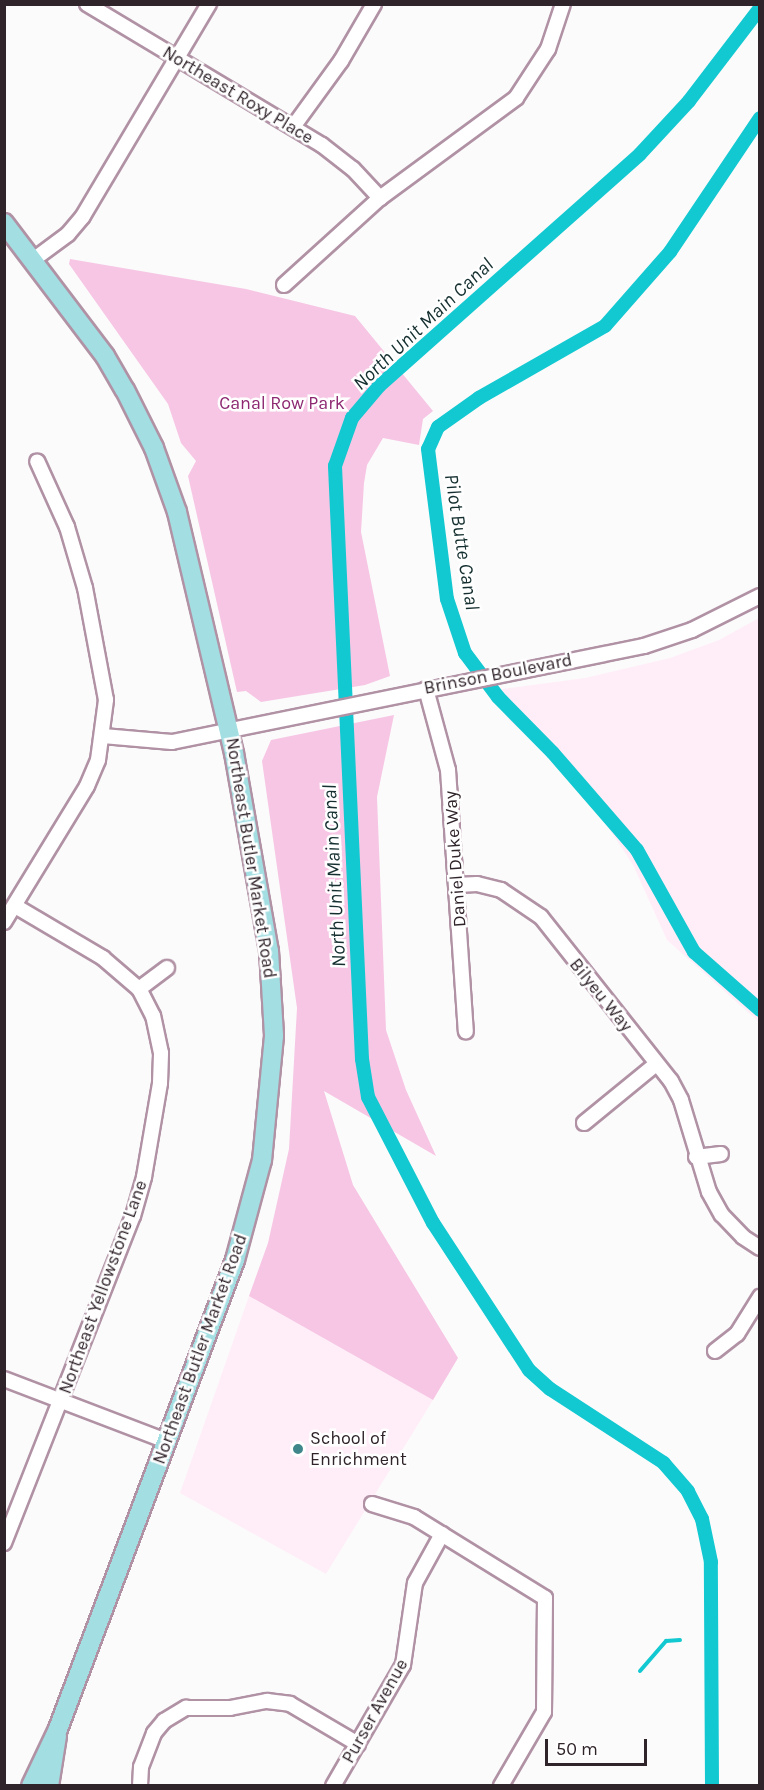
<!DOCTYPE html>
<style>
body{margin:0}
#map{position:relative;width:764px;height:1790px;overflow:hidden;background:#fbfbfb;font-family:Karla,sans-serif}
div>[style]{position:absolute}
.built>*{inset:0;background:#ffeef8}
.green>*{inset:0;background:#f6c6e4}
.stream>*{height:4px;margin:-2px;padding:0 2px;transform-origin:2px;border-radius:2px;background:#12c8d1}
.canal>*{height:14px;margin:-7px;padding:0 7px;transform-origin:7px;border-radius:7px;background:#12c8d1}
.roads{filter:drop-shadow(2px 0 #b192a5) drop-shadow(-2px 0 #b192a5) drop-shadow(0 2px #b192a5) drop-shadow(0 -2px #b192a5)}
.minor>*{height:14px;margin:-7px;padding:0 7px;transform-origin:7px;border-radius:7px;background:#fff}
.major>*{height:18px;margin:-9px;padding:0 9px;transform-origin:9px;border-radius:9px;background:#a2dee2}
.dots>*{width:16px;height:16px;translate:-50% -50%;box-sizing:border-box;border:3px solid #fff;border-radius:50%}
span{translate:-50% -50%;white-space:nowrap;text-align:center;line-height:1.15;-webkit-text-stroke:5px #fff;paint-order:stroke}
.street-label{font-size:18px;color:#30242b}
.park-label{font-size:18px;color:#8d2871}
.poi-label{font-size:18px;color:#30242b}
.left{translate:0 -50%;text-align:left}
.water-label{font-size:20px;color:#152f30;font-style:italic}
.frame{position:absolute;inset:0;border:6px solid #30242b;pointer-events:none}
.scale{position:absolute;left:545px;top:1739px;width:102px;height:27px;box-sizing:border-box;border:3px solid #30242b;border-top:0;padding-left:8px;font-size:18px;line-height:21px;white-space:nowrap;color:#30242b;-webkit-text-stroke:4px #fff;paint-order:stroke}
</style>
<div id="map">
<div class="built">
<div style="clip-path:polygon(759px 618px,759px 1022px,667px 940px,633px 865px,604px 821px,542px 749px,510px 721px,488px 691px,585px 678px,670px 658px,719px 640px)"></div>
<div style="clip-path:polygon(249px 1296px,433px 1400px,326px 1574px,180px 1493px)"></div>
</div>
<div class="green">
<div style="clip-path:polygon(70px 259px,246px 289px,355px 316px,433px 411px,423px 419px,419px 445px,383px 438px,367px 465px,364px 483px,361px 532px,390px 676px,365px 685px,261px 702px,246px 691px,237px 692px,188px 476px,196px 461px,181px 443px,168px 404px,69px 264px)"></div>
<div style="clip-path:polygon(394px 715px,377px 797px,386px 1030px,406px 1090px,436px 1156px,324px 1091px,353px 1185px,458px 1358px,433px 1400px,249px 1296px,268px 1243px,289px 1149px,297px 1008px,262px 761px,271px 740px)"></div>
</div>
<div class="stream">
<div style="left:640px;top:1671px;width:40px;rotate:-49deg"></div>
<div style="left:666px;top:1641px;width:14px;rotate:-4deg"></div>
</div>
<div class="canal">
<div style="left:760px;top:118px;width:161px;rotate:123.9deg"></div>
<div style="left:670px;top:252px;width:98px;rotate:131.3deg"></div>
<div style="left:605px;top:326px;width:145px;rotate:150.3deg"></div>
<div style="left:479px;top:398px;width:50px;rotate:144.7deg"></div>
<div style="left:438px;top:427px;width:24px;rotate:114deg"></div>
<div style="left:428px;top:449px;width:151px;rotate:82.8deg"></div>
<div style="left:447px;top:599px;width:57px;rotate:71.6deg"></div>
<div style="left:465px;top:653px;width:55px;rotate:53.1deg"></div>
<div style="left:498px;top:697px;width:78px;rotate:45.5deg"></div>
<div style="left:553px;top:753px;width:128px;rotate:49.1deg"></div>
<div style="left:637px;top:850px;width:117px;rotate:60.8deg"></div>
<div style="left:694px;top:952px;width:88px;rotate:41.3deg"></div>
<div style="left:712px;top:1786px;width:224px;rotate:-90.3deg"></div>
<div style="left:711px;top:1562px;width:44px;rotate:-101.8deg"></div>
<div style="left:702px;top:1519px;width:31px;rotate:-117deg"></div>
<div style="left:688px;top:1491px;width:37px;rotate:-131deg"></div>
<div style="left:664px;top:1463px;width:136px;rotate:-147deg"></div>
<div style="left:550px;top:1389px;width:28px;rotate:-138deg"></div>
<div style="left:529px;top:1370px;width:176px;rotate:-123.1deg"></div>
<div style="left:433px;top:1223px;width:142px;rotate:-117.3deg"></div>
<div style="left:368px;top:1097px;width:38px;rotate:-99deg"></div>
<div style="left:362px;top:1059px;width:594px;rotate:-92.61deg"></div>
<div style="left:335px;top:466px;width:51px;rotate:-70.5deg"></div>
<div style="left:352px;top:418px;width:42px;rotate:-49.8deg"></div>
<div style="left:379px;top:386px;width:349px;rotate:-41.6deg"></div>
<div style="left:640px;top:154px;width:72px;rotate:-47.2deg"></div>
<div style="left:689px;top:101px;width:117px;rotate:-52.6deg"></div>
</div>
<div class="roads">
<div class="minor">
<div style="left:87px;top:4px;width:274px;rotate:31deg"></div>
<div style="left:322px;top:145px;width:39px;rotate:38deg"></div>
<div style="left:353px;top:169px;width:40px;rotate:47deg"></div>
<div style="left:293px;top:127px;width:82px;rotate:-54deg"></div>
<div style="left:341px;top:61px;width:66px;rotate:-59.9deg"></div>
<div style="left:33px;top:260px;width:44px;rotate:-36.6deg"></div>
<div style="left:68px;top:234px;width:23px;rotate:-50deg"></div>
<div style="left:83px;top:216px;width:247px;rotate:-59.3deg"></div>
<div style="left:284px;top:285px;width:130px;rotate:-42.2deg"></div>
<div style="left:380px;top:198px;width:169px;rotate:-36.3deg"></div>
<div style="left:516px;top:98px;width:59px;rotate:-56.9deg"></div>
<div style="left:548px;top:49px;width:47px;rotate:-71.6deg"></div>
<div style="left:426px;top:689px;width:84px;rotate:74.8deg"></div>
<div style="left:448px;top:770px;width:262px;rotate:86.1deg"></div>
<div style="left:103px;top:736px;width:69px;rotate:5deg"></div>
<div style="left:172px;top:742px;width:482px;rotate:-11.5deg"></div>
<div style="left:644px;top:646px;width:51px;rotate:-18.4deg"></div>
<div style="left:692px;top:630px;width:76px;rotate:-26.6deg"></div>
<div style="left:457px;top:885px;width:20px;rotate:-3deg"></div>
<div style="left:477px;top:884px;width:25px;rotate:14deg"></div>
<div style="left:501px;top:890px;width:48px;rotate:34deg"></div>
<div style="left:541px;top:917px;width:209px;rotate:51.6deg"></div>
<div style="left:671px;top:1081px;width:21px;rotate:62deg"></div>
<div style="left:681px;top:1100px;width:96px;rotate:73.1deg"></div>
<div style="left:709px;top:1192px;width:26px;rotate:61deg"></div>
<div style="left:722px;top:1215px;width:30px;rotate:46deg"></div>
<div style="left:743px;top:1237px;width:20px;rotate:33deg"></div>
<div style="left:4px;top:922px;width:159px;rotate:-58.6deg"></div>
<div style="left:87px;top:786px;width:28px;rotate:-67deg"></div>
<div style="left:98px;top:760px;width:61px;rotate:-82.4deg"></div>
<div style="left:106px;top:700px;width:114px;rotate:-100.6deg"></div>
<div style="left:85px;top:588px;width:64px;rotate:-106.4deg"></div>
<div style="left:67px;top:527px;width:72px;rotate:-114.4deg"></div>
<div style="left:139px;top:989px;width:35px;rotate:-37deg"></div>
<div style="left:584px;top:1123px;width:93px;rotate:-39.3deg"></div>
<div style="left:696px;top:1157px;width:25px;rotate:-7deg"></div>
<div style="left:715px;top:1351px;width:28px;rotate:-38deg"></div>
<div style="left:737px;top:1334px;width:44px;rotate:-58.1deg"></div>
<div style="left:4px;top:1379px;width:173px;rotate:20.9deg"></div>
<div style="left:372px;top:1504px;width:44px;rotate:17.2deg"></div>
<div style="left:414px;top:1517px;width:154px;rotate:31.7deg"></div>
<div style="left:545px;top:1598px;width:114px;rotate:90.5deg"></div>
<div style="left:544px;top:1712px;width:86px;rotate:120.2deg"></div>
<div style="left:4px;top:1543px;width:352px;rotate:-68.5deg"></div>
<div style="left:133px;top:1216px;width:41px;rotate:-74.2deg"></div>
<div style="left:144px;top:1177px;width:95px;rotate:-80.3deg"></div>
<div style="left:160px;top:1083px;width:30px;rotate:-88deg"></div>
<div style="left:161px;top:1053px;width:38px;rotate:-102deg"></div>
<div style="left:153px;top:1016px;width:30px;rotate:-117deg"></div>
<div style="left:139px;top:989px;width:48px;rotate:-139.3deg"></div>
<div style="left:103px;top:958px;width:102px;rotate:-149.4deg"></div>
<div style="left:140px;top:1786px;width:19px;rotate:-87deg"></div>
<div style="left:141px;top:1767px;width:36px;rotate:-69deg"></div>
<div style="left:154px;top:1733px;width:16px;rotate:-50deg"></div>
<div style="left:164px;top:1721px;width:26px;rotate:-31deg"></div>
<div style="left:186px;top:1708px;width:44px"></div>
<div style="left:230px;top:1708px;width:38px;rotate:-11deg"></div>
<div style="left:267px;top:1701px;width:23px;rotate:7deg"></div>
<div style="left:290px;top:1704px;width:79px;rotate:30.5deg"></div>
<div style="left:333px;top:1786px;width:140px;rotate:-60deg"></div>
<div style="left:403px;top:1665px;width:83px;rotate:-81.7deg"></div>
<div style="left:415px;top:1583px;width:56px;rotate:-61.1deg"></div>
</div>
<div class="major">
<div style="left:4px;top:223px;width:167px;rotate:52.8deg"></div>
<div style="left:105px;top:356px;width:39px;rotate:60deg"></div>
<div style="left:125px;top:390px;width:65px;rotate:63.4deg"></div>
<div style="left:154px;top:448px;width:68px;rotate:70.2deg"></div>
<div style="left:177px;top:512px;width:248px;rotate:76.7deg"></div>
<div style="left:234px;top:753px;width:201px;rotate:80deg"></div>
<div style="left:269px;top:951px;width:85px;rotate:86.6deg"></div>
<div style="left:274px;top:1036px;width:125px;rotate:95.5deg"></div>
<div style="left:262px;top:1160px;width:104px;rotate:105.1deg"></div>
<div style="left:235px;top:1260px;width:501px;rotate:110.68deg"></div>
<div style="left:58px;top:1729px;width:63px;rotate:115.3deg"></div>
<div style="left:49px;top:1786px;width:51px;rotate:-80.9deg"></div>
</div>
</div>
<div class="dots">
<div style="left:298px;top:1449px;background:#3f878b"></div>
</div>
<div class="street-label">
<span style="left:238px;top:95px;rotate:31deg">Northeast Roxy Place</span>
<span style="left:498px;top:674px;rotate:-11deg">Brinson Boulevard</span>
<span style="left:251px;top:858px;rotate:81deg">Northeast Butler Market Road</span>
<span style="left:455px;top:859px;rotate:-94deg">Daniel Duke Way</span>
<span style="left:601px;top:995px;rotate:51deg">Bilyeu Way</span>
<span style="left:103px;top:1287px;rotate:-70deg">Northeast Yellowstone Lane</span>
<span style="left:200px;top:1349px;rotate:-70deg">Northeast Butler Market Road</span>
<span style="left:375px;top:1711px;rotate:-61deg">Purser Avenue</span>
</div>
<div class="park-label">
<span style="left:282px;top:403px">Canal Row Park</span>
</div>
<div class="poi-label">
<span class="left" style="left:310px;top:1449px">School of<br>Enrichment</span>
</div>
<div class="water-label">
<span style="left:423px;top:324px;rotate:-43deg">North Unit Main Canal</span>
<span style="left:462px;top:542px;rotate:81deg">Pilot Butte Canal</span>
<span style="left:334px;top:876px;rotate:-93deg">North Unit Main Canal</span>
</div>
<div class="frame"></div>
<div class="scale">50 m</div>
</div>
